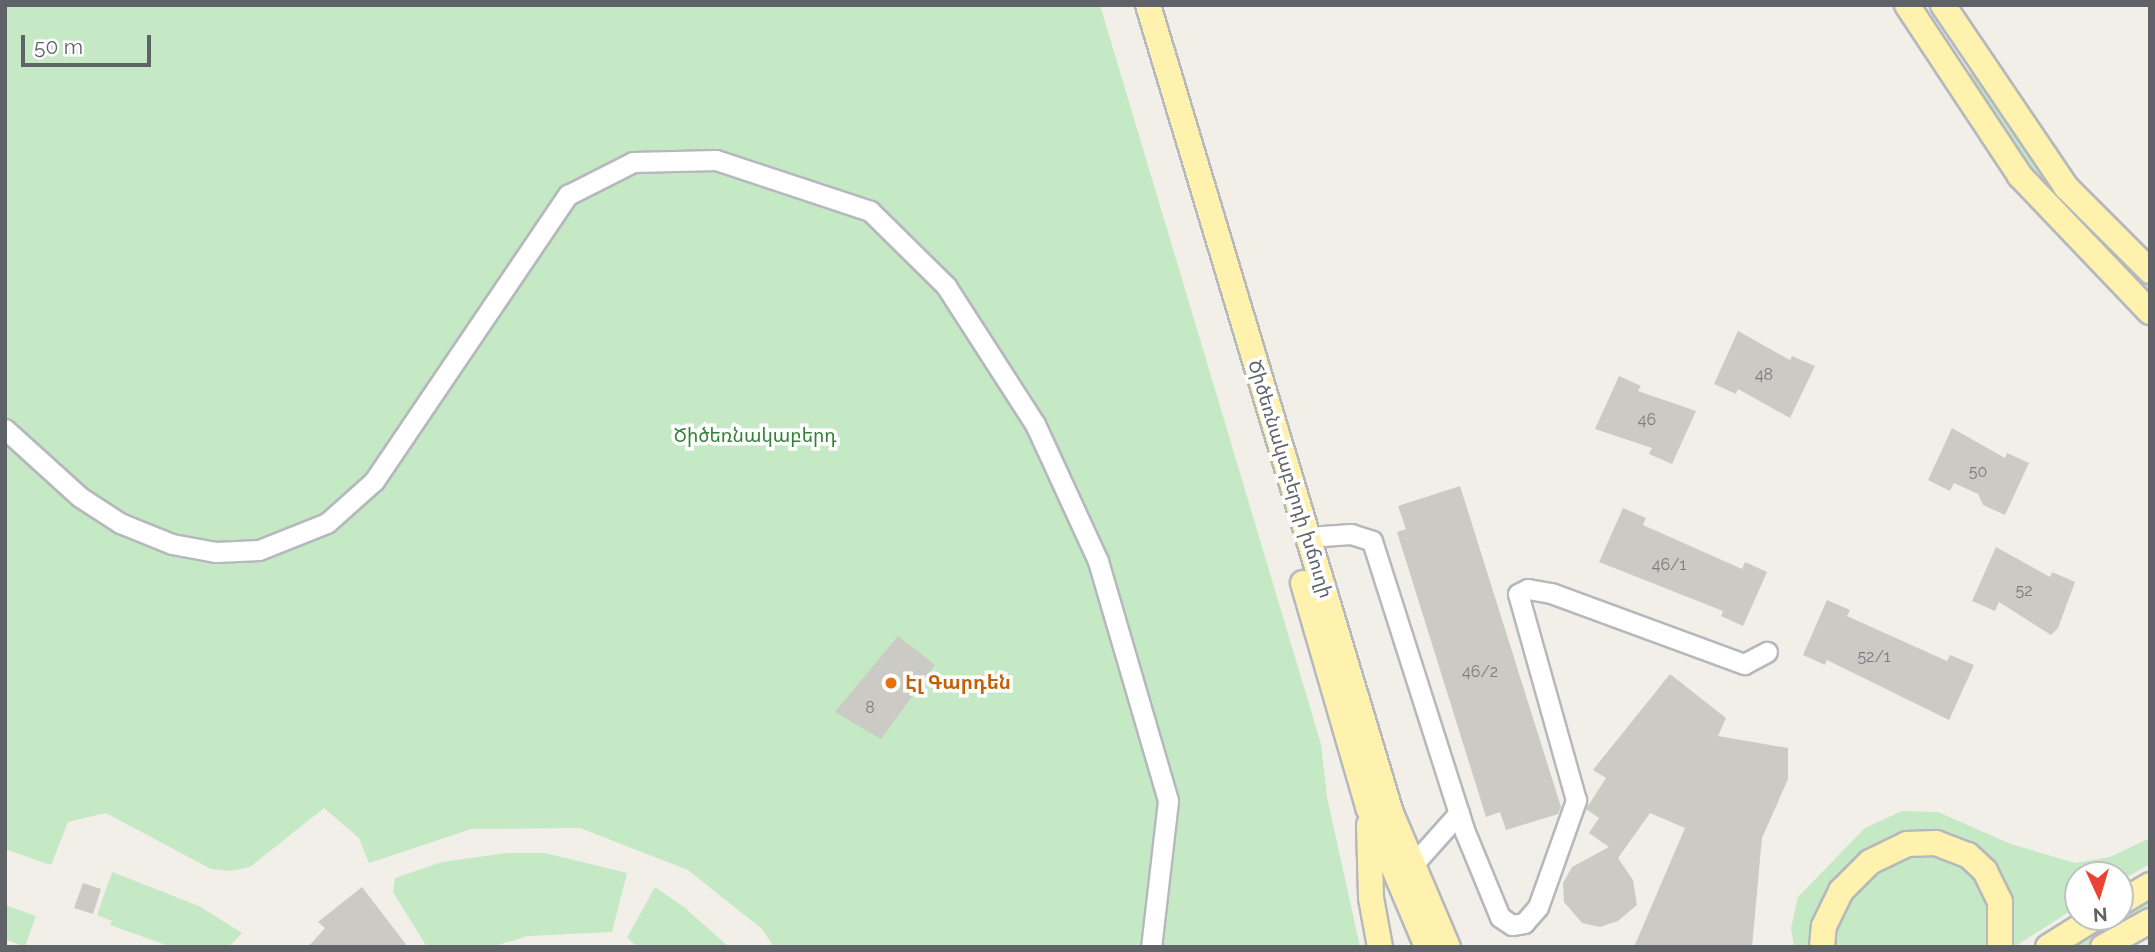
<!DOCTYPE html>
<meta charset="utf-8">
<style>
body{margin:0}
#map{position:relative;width:2155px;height:952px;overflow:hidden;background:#f1efe8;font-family:Raleway,"Noto Sans Armenian",sans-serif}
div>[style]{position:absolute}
.green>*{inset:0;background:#c5e8c5}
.building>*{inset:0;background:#cccac5}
.roads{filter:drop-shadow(2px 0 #b5b8bc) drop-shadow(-2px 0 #b5b8bc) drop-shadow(0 2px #b5b8bc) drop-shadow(0 -2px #b5b8bc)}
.minor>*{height:19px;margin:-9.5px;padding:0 9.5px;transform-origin:9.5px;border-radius:9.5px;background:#fff}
.major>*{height:24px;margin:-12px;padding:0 12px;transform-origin:12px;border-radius:12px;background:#fff2af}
.dots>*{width:19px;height:19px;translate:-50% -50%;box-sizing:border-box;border:4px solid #fff;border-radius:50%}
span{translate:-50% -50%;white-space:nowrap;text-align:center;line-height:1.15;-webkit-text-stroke:7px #fff;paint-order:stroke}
.number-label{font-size:16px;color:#7a7d7f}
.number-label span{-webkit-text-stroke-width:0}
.park-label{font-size:19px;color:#348238}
.street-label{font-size:19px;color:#5f6368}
.food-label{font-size:19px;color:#c56008;font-weight:700}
.left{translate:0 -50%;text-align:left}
.frame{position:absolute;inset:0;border:7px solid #5f6368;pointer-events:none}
.north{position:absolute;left:2064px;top:861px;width:70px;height:70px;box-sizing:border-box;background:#fff;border:2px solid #bfc1c3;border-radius:50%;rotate:176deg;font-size:19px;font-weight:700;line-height:28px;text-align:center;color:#5f6368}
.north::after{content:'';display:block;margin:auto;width:24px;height:32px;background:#ea4335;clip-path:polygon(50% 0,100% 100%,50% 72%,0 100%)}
.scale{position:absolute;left:21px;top:35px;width:130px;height:32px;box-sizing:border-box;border:4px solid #5f6368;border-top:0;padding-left:9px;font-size:21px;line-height:24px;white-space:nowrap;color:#5f6368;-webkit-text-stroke:5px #fff;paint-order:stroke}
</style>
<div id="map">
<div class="green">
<div style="clip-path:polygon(5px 5px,1100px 5px,1321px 744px,1327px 797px,1360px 947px,774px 947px,762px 929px,688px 870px,580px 828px,471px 829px,369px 863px,359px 838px,324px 808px,250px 867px,231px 871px,211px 869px,106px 813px,68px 822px,51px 865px,5px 849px)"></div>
<div style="clip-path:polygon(1973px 71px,2150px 282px,2150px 297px,2026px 169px,1963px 77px)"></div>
<div style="clip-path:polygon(1902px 811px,1938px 812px,2011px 844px,2075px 863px,2110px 857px,2150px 838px,2150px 864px,2120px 881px,2120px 875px,2078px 875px,2078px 906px,2014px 947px,2012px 903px,1985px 856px,1885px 843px,1811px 947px,1794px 947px,1791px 928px,1798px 897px,1865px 828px)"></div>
<div style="clip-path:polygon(507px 853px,545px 853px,627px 873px,612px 932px,528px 936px,491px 947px,427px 947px,393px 892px,395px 878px,442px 862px)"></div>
<div style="clip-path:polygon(1935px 856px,1958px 864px,1982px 887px,1993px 916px,1993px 947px,1831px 947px,1838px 916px,1857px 888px,1905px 857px)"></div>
<div style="clip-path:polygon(112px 872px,199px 906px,242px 933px,229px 947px,172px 947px,110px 925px,112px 921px,97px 915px)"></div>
<div style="clip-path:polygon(655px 887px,684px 907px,729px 947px,638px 947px,627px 938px)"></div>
<div style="clip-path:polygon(2150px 898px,2150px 910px,2087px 947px,2067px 947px,2108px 917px,2120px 917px,2120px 912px)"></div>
<div style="clip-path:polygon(5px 905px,36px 916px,25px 947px,5px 939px)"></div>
</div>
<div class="building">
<div style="clip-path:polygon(1738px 331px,1790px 360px,1792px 356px,1815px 366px,1790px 418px,1738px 389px,1736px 394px,1714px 384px)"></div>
<div style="clip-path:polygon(1619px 376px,1641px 386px,1638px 391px,1696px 411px,1672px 464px,1649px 454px,1652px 448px,1595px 429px)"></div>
<div style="clip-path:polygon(1952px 428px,2005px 458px,2007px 453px,2029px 463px,2005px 515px,1983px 505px,1978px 494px,1954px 483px,1950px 491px,1928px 480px)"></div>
<div style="clip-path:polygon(1460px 486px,1561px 807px,1558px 814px,1506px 830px,1500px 812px,1486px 817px,1397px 532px,1406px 529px,1398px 506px)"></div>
<div style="clip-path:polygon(1623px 508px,1646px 518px,1643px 525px,1742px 569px,1745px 562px,1767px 572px,1743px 626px,1721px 616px,1723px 611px,1599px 562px)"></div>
<div style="clip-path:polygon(1996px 547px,2050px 577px,2052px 572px,2075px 582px,2058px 628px,2051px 635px,1999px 602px,1995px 611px,1972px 601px)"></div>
<div style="clip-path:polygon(1827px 600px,1850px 610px,1847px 616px,1947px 661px,1950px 655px,1974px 665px,1949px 720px,1827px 660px,1825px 665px,1803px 655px)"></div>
<div style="clip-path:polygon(898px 636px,935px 665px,881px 739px,835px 712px)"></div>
<div style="clip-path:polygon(1670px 674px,1726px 718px,1718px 736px,1788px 748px,1788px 779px,1762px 838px,1752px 947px,1634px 947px,1685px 828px,1650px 813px,1618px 858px,1633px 880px,1637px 905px,1618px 921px,1600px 927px,1582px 923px,1564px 902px,1563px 883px,1572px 867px,1609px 847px,1589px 833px,1599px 818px,1586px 809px,1606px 778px,1593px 770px)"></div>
<div style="clip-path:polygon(83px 883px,101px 889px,93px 914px,74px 908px)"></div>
<div style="clip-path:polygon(362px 887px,408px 947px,308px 947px,325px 928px,318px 922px)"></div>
</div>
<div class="roads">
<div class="minor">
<div style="left:5px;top:429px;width:101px;rotate:42.2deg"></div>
<div style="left:80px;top:497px;width:48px;rotate:33deg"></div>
<div style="left:120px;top:523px;width:56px;rotate:22deg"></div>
<div style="left:172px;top:544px;width:45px;rotate:10.3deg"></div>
<div style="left:216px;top:552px;width:43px;rotate:-2.7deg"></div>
<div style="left:259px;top:550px;width:73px;rotate:-21.7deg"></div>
<div style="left:327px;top:523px;width:63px;rotate:-41.8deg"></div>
<div style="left:374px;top:481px;width:346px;rotate:-55.9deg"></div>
<div style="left:568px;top:195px;width:73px;rotate:-26.9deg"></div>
<div style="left:633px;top:162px;width:83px;rotate:-1.4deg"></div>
<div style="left:716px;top:160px;width:162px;rotate:18.3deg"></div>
<div style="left:870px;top:211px;width:107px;rotate:44.6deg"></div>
<div style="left:946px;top:286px;width:164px;rotate:57.2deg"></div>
<div style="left:1035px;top:424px;width:151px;rotate:65.3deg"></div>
<div style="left:1098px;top:561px;width:250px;rotate:73.7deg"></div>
<div style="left:1168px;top:801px;width:147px;rotate:96.6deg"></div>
<div style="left:1308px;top:537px;width:43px;rotate:-4deg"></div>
<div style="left:1351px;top:534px;width:22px;rotate:18deg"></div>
<div style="left:1372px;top:541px;width:305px;rotate:72.3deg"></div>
<div style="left:1465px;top:832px;width:92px;rotate:67.6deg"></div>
<div style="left:1500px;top:917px;width:14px;rotate:34deg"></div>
<div style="left:1512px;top:925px;width:12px;rotate:-9deg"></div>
<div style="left:1524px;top:923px;width:21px;rotate:-49deg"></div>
<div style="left:1538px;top:907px;width:114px;rotate:-70.4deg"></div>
<div style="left:1576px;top:800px;width:214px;rotate:-105.7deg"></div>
<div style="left:1518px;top:594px;width:11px;rotate:-27deg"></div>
<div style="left:1528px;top:589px;width:23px;rotate:10deg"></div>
<div style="left:1551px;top:593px;width:206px;rotate:20.2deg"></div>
<div style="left:1744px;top:664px;width:26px;rotate:-28deg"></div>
<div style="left:1417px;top:860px;width:63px;rotate:-48.2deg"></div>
</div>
<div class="major">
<div style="left:1148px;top:5px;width:844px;rotate:73.26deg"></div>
<div style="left:1391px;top:813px;width:146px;rotate:67deg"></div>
<div style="left:1907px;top:5px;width:205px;rotate:56.5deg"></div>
<div style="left:2020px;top:176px;width:188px;rotate:46.3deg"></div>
<div style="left:1943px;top:5px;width:220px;rotate:55.9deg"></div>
<div style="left:2066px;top:187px;width:119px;rotate:45deg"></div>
<div style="left:1303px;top:583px;width:233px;rotate:73.8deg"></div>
<div style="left:1368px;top:807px;width:152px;rotate:67.1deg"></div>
<div style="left:1369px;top:825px;width:73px;rotate:88.4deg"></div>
<div style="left:1371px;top:898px;width:50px;rotate:79.6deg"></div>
<div style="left:2120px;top:903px;width:35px;rotate:-31deg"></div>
<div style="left:1822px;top:947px;width:21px;rotate:-85deg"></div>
<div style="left:1824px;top:926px;width:39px;rotate:-64deg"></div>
<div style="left:1841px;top:891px;width:41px;rotate:-45deg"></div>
<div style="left:1870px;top:862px;width:41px;rotate:-25.9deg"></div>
<div style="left:1907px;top:844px;width:29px;rotate:-2deg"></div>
<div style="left:1936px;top:843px;width:34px;rotate:21deg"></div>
<div style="left:1968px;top:855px;width:23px;rotate:43deg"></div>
<div style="left:1985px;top:871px;width:34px;rotate:64deg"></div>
<div style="left:2000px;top:902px;width:45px;rotate:90deg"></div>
<div style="left:2048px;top:947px;width:57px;rotate:-32deg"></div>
<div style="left:2103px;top:947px;width:54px;rotate:-29deg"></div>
</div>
</div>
<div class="dots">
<div style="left:891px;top:683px;background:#e8710a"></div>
</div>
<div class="number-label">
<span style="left:1764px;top:375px">48</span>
<span style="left:1647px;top:420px">46</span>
<span style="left:1978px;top:472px">50</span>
<span style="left:1669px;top:565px">46/1</span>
<span style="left:2024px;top:591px">52</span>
<span style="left:1874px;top:657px">52/1</span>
<span style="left:1480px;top:672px">46/2</span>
<span style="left:870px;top:708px">8</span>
</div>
<div class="park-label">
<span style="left:755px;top:436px">Ծիծեռնակաբերդ</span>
</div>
<div class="street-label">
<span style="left:1290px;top:479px;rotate:73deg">Ծիծեռնակաբերդի խճուղի</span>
</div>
<div class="food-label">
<span class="left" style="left:905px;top:683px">Էլ Գարդեն</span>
</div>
<div class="frame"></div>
<div class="north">N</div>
<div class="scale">50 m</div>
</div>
